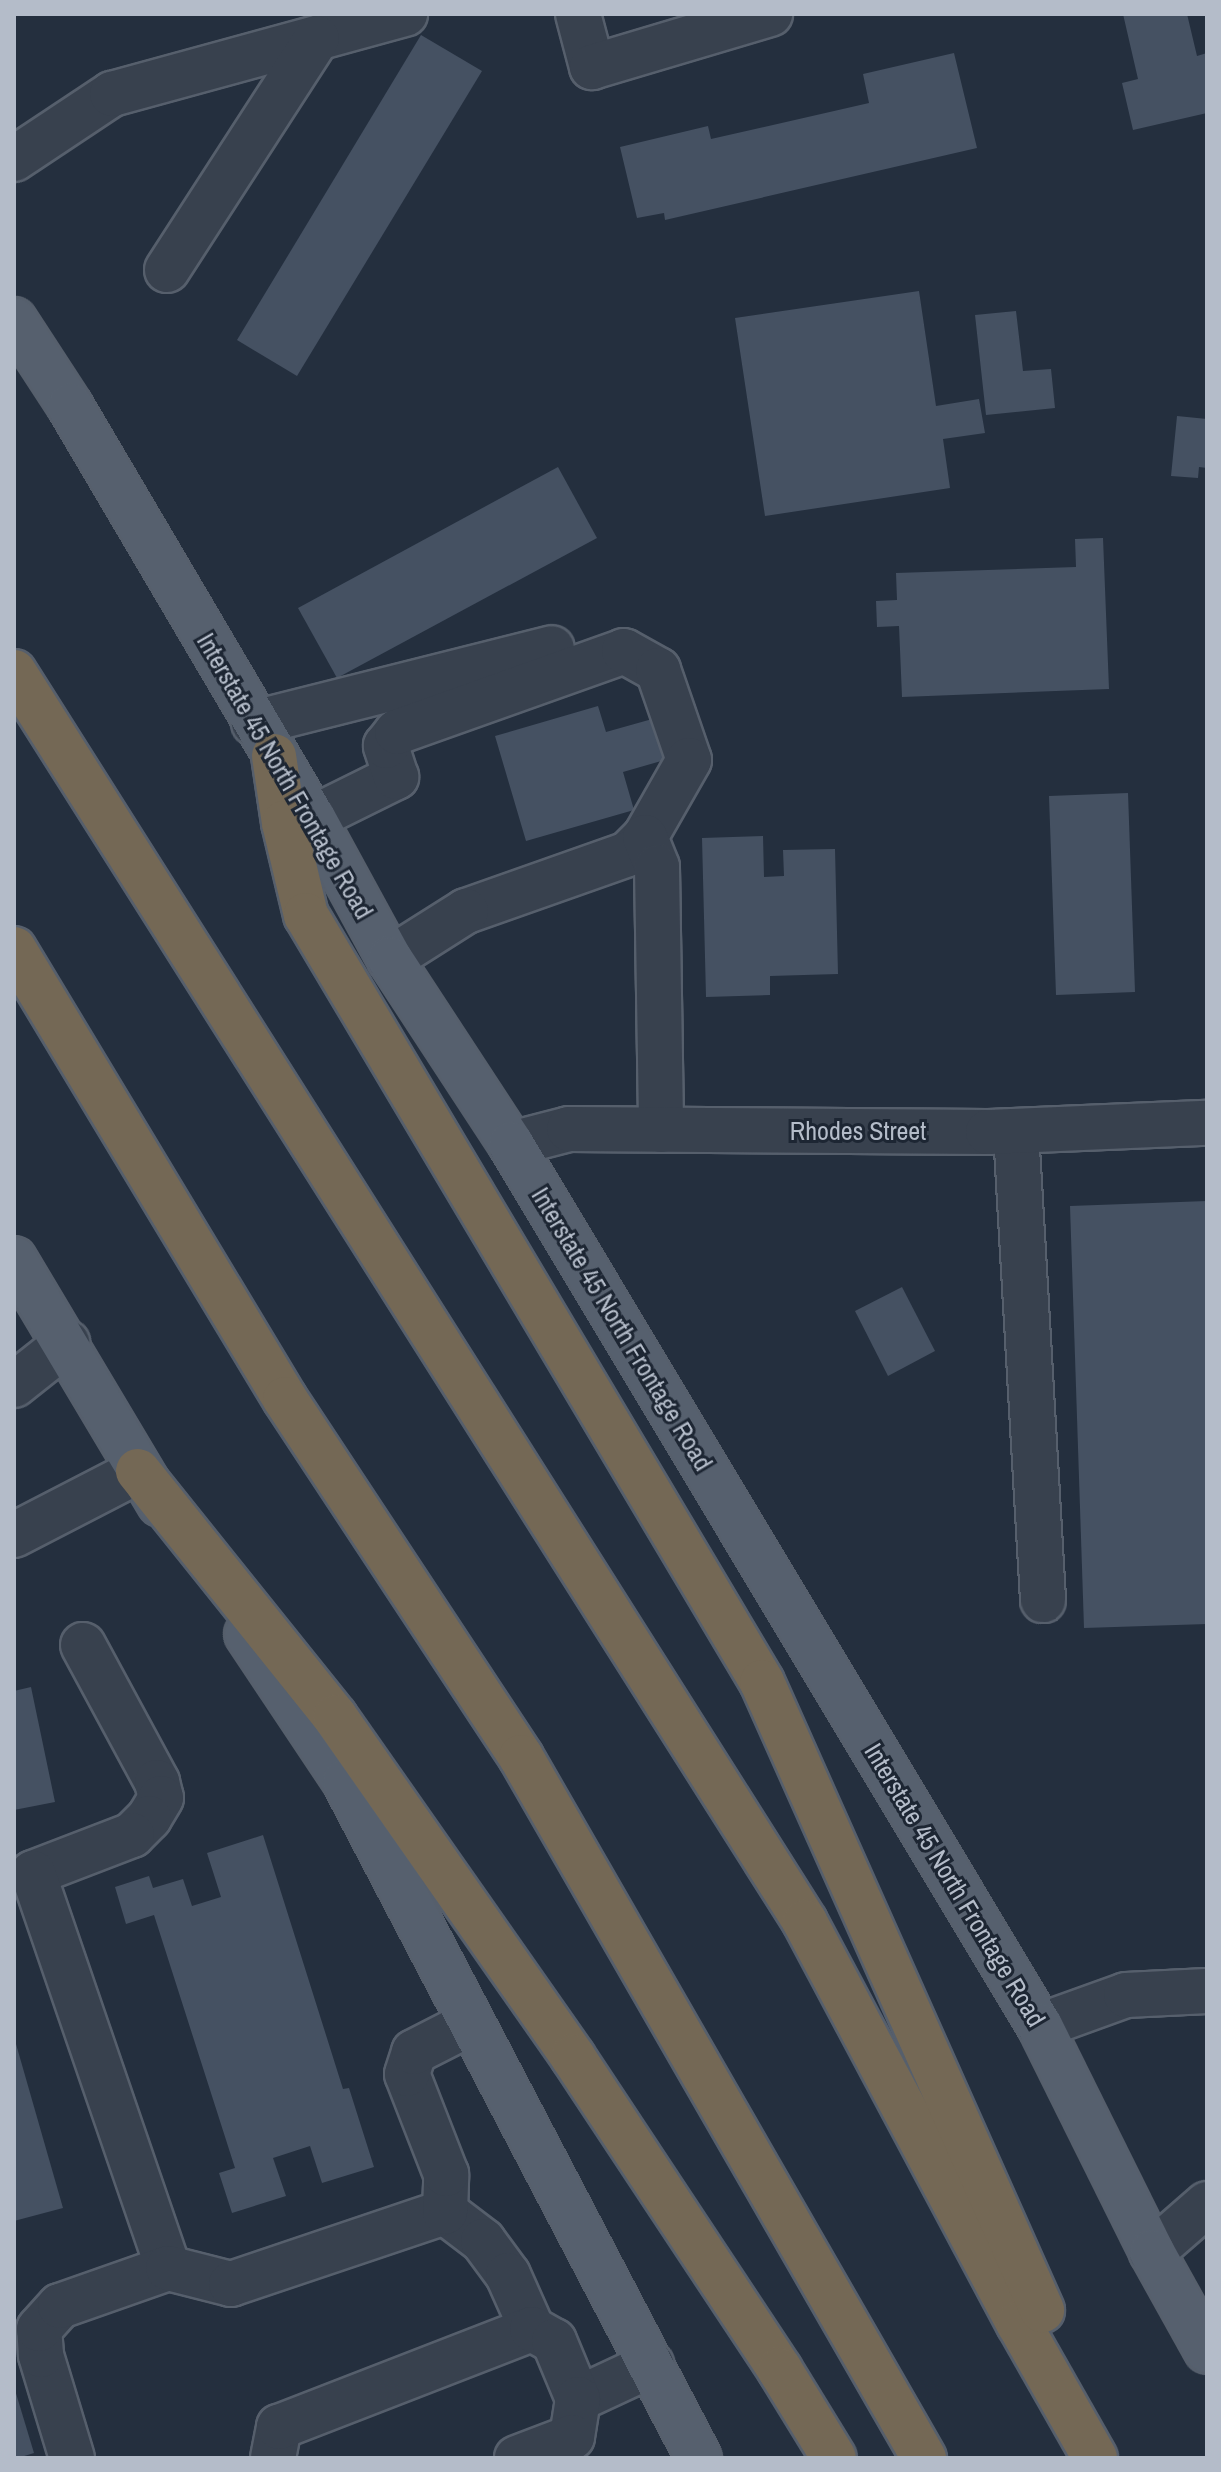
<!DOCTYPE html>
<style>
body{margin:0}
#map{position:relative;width:1221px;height:2472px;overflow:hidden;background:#242f3e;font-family:"Archivo Narrow",sans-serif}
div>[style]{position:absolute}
.building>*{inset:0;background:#455162}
.roads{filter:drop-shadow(2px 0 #565f6c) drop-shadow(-2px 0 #565f6c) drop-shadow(0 2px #565f6c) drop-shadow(0 -2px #565f6c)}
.minor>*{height:44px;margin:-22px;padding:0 22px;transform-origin:22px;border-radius:22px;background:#38414e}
.major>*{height:44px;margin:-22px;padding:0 22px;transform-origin:22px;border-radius:22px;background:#56606e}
.highway>*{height:44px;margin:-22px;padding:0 22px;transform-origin:22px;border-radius:22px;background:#746855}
span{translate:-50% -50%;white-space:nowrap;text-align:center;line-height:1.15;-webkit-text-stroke:6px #1d2633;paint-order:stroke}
.street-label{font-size:26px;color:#b4bcc9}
.frame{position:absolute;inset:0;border:16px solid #b4bcc9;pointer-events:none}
</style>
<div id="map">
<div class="building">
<div style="clip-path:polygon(1123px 14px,1187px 14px,1197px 56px,1207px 53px,1207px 113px,1133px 130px,1122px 83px,1138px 79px)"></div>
<div style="clip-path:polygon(421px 35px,482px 71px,297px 376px,237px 340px)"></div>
<div style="clip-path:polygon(954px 53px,977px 148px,665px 220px,664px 213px,637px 218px,620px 147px,708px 126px,711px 139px,869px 103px,863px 74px)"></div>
<div style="clip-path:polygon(919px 291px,936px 406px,979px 399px,985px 433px,943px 439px,950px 488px,765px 516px,735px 318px)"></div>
<div style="clip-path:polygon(1016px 311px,1023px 371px,1051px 369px,1055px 408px,986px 415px,975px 315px)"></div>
<div style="clip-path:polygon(1177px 416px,1207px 419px,1207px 468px,1199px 467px,1198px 478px,1171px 476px)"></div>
<div style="clip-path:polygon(558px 467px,597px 538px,337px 678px,298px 608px)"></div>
<div style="clip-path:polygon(1103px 538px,1109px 689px,902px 697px,899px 626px,877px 627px,876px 601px,897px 600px,896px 573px,1076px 567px,1075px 539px)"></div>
<div style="clip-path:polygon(598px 706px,606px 732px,670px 714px,682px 755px,623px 772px,634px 810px,526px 841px,495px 736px)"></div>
<div style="clip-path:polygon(1128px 793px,1135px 992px,1056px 995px,1049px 796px)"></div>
<div style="clip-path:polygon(763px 836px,764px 877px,784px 876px,783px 850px,835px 849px,838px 974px,770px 976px,770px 995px,706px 997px,702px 838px)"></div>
<div style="clip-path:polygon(1207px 1201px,1207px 1624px,1084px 1628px,1070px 1206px)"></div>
<div style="clip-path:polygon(902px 1287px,935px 1351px,888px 1376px,855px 1311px)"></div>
<div style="clip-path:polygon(31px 1687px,55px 1802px,14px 1810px,14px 1691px)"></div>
<div style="clip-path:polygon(263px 1835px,343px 2089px,349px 2088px,374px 2167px,322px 2183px,310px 2146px,273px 2158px,286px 2196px,232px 2213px,219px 2173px,235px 2168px,154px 1915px,126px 1924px,115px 1887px,149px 1876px,153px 1888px,183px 1879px,192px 1906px,221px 1897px,207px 1853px)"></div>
<div style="clip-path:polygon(14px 2037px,63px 2208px,14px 2221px)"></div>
<div style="clip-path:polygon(15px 2390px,34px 2453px,18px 2458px,14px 2458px)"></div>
</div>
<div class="roads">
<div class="minor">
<div style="left:578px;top:14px;width:55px;rotate:75.2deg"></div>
<div style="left:592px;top:67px;width:186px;rotate:-16.6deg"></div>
<div style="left:14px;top:159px;width:118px;rotate:-33.6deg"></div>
<div style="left:112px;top:94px;width:304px;rotate:-15.3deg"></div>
<div style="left:167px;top:270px;width:276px;rotate:-57.1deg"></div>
<div style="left:254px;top:723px;width:307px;rotate:-14.1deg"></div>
<div style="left:313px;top:818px;width:93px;rotate:-26.3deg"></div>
<div style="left:396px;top:777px;width:33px;rotate:-108deg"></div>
<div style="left:386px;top:746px;width:18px;rotate:-52deg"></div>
<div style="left:397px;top:732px;width:241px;rotate:-19.6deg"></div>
<div style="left:624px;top:651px;width:39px;rotate:29deg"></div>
<div style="left:658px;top:670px;width:95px;rotate:71deg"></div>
<div style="left:689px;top:760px;width:89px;rotate:119.7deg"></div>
<div style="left:645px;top:837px;width:24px;rotate:135deg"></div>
<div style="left:628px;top:854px;width:172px;rotate:160.6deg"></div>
<div style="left:466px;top:911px;width:90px;rotate:147.7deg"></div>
<div style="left:645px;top:837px;width:32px;rotate:68deg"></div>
<div style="left:657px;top:867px;width:263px;rotate:89.1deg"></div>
<div style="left:1016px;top:1131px;width:470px;rotate:86.7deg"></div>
<div style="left:511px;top:1144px;width:60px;rotate:-14.5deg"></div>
<div style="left:569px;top:1129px;width:419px;rotate:0.4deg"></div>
<div style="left:988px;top:1132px;width:219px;rotate:-2.4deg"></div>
<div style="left:14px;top:1385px;width:68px;rotate:-38.4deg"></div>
<div style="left:14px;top:1535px;width:140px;rotate:-27.3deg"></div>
<div style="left:83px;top:1645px;width:156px;rotate:61.6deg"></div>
<div style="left:157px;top:1782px;width:16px;rotate:76deg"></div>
<div style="left:161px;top:1798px;width:23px;rotate:121deg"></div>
<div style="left:149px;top:1818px;width:24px;rotate:135deg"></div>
<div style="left:132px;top:1835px;width:106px;rotate:159deg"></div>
<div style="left:33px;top:1873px;width:417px;rotate:71.1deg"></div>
<div style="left:1040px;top:2026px;width:91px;rotate:-19.8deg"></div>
<div style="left:1126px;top:1995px;width:81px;rotate:-2.8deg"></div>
<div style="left:445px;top:2212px;width:48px;rotate:37.3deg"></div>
<div style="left:483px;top:2241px;width:42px;rotate:53.7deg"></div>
<div style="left:508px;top:2275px;width:59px;rotate:66deg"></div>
<div style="left:1152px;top:2252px;width:73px;rotate:-41.1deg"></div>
<div style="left:578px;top:2399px;width:81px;rotate:-25deg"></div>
<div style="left:72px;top:2458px;width:108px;rotate:-106.8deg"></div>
<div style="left:41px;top:2355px;width:26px;rotate:-94deg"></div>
<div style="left:39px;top:2329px;width:31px;rotate:-48deg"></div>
<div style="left:60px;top:2306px;width:114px;rotate:-19.4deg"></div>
<div style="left:168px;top:2268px;width:65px;rotate:14.3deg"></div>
<div style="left:231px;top:2284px;width:226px;rotate:-18.6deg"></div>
<div style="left:445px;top:2212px;width:38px;rotate:-88deg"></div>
<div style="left:446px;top:2174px;width:107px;rotate:-111.3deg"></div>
<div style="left:407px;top:2074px;width:23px;rotate:-72deg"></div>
<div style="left:414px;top:2052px;width:64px;rotate:-27deg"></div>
<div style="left:273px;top:2458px;width:32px;rotate:-79deg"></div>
<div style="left:279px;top:2427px;width:271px;rotate:-21.2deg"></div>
<div style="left:532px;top:2329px;width:25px;rotate:29deg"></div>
<div style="left:554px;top:2341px;width:63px;rotate:67.5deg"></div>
<div style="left:578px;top:2399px;width:38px;rotate:99deg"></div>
<div style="left:572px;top:2437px;width:59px;rotate:159.1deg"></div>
</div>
<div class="major">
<div style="left:14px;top:320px;width:103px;rotate:56.9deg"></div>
<div style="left:70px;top:406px;width:478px;rotate:59.5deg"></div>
<div style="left:313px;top:818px;width:161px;rotate:61.4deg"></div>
<div style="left:390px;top:959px;width:221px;rotate:56.8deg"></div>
<div style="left:511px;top:1144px;width:1028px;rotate:59.05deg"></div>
<div style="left:1040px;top:2026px;width:252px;rotate:63.6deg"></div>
<div style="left:1152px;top:2252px;width:113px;rotate:60.9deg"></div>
<div style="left:14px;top:1259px;width:285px;rotate:59.2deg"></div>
<div style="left:247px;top:1634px;width:177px;rotate:56.3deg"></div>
<div style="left:345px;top:1781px;width:764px;rotate:62.4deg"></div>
</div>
<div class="highway">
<div style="left:14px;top:672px;width:1479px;rotate:57.67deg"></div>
<div style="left:805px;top:1922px;width:455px;rotate:62deg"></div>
<div style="left:1019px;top:2324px;width:154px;rotate:60.4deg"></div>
<div style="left:274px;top:756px;width:68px;rotate:81.5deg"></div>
<div style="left:284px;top:823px;width:95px;rotate:76.6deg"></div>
<div style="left:306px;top:915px;width:892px;rotate:59.27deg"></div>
<div style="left:762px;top:1682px;width:688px;rotate:65.97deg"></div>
<div style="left:14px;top:949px;width:525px;rotate:58.94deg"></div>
<div style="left:285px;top:1399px;width:429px;rotate:56.6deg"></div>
<div style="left:521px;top:1757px;width:809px;rotate:60.11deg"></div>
<div style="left:138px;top:1471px;width:315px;rotate:51.3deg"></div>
<div style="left:335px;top:1717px;width:415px;rotate:55deg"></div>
<div style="left:573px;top:2057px;width:375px;rotate:56.5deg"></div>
<div style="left:780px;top:2370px;width:103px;rotate:58.5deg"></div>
</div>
</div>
<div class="street-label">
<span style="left:285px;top:776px;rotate:60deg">Interstate 45 North Frontage Road</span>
<span style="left:858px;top:1131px">Rhodes Street</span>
<span style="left:622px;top:1329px;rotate:59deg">Interstate 45 North Frontage Road</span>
<span style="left:955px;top:1885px;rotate:59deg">Interstate 45 North Frontage Road</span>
</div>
<div class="frame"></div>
</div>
